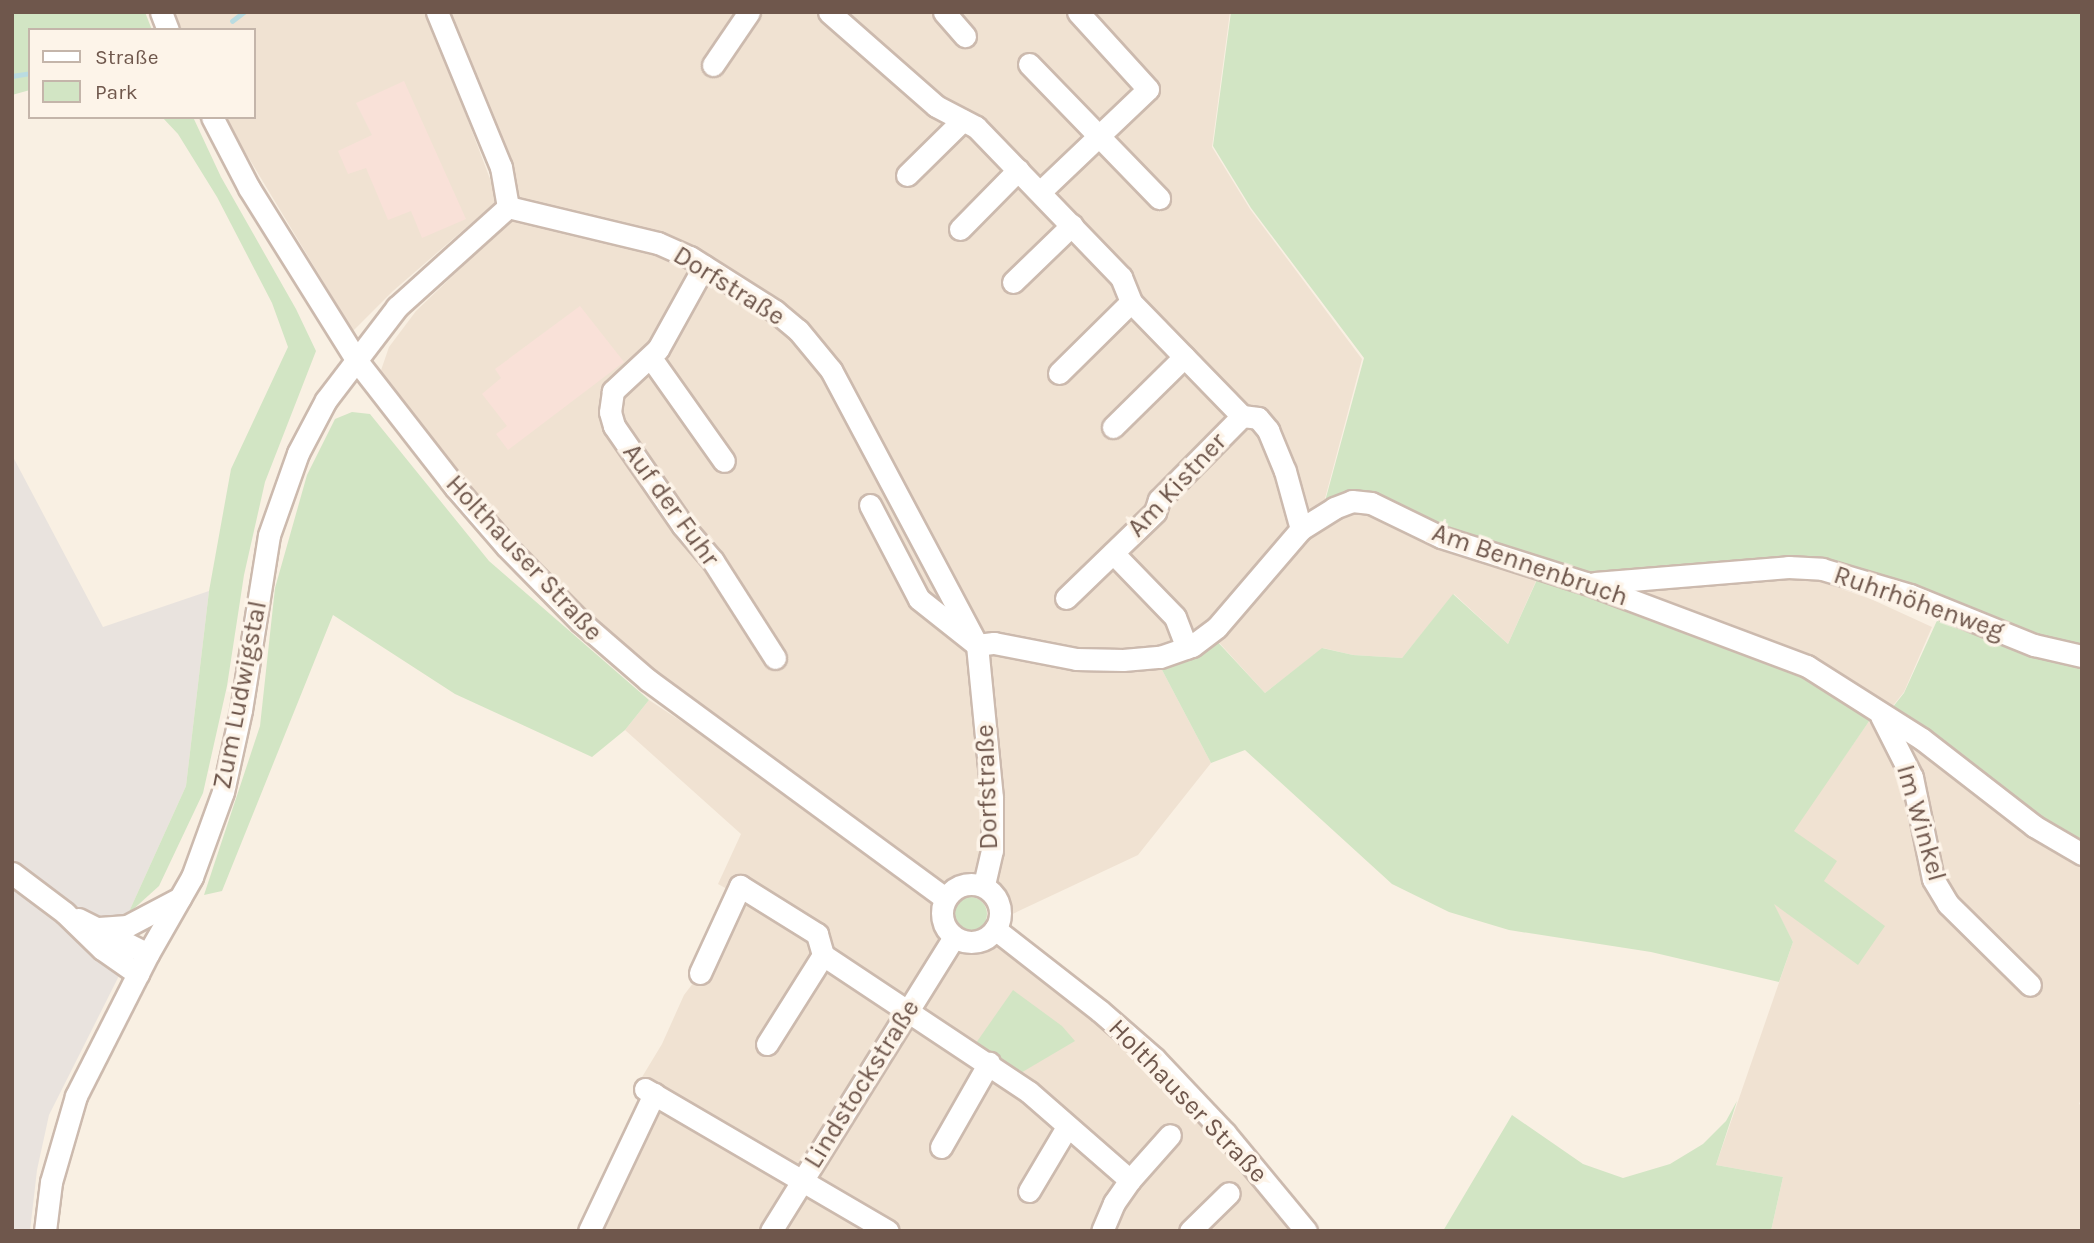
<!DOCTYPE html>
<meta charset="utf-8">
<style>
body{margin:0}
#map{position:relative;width:2094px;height:1243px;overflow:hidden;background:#f9f0e3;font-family:Karla,sans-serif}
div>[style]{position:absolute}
.residential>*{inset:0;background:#f0e2d2}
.commercial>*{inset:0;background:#f9e1d8}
.industrial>*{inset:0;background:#e9e3de}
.green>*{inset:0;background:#d2e5c4}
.round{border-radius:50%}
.stream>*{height:4.5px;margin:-2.25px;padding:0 2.25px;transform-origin:2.25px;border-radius:2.25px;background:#badce1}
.roads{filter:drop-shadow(2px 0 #ccbaae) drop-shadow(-2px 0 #ccbaae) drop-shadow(0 2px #ccbaae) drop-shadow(0 -2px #ccbaae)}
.minor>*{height:21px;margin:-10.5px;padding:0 10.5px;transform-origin:10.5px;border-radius:10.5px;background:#fff}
.minor>.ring{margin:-10.5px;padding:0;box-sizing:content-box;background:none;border:21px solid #fff;border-radius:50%}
span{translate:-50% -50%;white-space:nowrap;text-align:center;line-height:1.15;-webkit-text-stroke:7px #fdf4e9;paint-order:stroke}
.street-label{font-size:26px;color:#6f574c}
.frame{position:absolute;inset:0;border:14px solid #6f574c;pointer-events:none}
.legend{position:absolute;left:28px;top:28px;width:228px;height:91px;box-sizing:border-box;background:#fdf4e9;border:2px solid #c4b5aa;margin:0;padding:9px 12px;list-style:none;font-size:21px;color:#6f574c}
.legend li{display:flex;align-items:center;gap:14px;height:35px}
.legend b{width:35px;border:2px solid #c4b5aa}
</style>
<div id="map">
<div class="residential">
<div style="clip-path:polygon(172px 12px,427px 12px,498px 200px,393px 291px,353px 331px,224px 117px,254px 117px,254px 30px,179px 30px)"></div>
<div style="clip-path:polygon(444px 12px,1230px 12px,1212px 147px,1250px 209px,1362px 359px,1323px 506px,1175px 660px,978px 638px,842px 377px,723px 270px,514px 199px)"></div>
<div style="clip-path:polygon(510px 221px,544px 221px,661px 253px,715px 281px,772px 317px,816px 359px,973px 644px,988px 795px,981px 881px,961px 882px,943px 890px,622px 652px,462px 488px,378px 379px,389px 347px,416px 311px)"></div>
<div style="clip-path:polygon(1355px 508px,1540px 572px,1508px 644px,1454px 594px,1402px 658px,1353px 655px,1323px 648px,1265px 693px,1214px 637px,1303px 535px)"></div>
<div style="clip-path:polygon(1788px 572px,1860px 594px,1932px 627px,1904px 692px,1887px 713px,1612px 586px)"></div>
<div style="clip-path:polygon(983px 649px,1080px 668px,1161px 668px,1211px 763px,1138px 855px,1004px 918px,1000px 899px,990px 886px)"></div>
<div style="clip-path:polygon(649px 700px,797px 798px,939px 898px,936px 915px,946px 937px,799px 1174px,639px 1082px,662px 1044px,684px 995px,710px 961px,738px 895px,718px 884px,741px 834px,625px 730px)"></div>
<div style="clip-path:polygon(1874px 714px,2082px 859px,2082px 1096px,2079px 1104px,2082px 1106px,2082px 1231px,1771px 1231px,1783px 1177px,1716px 1165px,1793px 942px,1760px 878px)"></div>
<div style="clip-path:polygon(996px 936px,1133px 1049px,1222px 1140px,1297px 1231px,895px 1231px,805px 1180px,957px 942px,975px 946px)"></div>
<div style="clip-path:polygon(656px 1098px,791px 1180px,765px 1231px,593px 1231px)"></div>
<div style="clip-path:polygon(803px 1186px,881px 1231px,776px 1231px)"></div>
</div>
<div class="commercial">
<div style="clip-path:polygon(404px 81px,466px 219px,422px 238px,411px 211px,388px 220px,366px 168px,348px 174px,338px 151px,372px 135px,356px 103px)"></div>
<div style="clip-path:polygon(580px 306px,624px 362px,508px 450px,496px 434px,507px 426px,482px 394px,501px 378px,495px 369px)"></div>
</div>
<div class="industrial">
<div style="clip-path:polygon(12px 455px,103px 627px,209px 591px,186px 786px,128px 914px,136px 942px,49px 1115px,37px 1170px,30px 1231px,12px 1231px)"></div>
</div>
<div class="green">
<div style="clip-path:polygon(12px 12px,145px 12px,152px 30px,30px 30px,30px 90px,12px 95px)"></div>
<div style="clip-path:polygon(1231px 12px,2082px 12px,2082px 854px,1888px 713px,1904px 693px,1940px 614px,1786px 560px,1591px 577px,1481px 544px,1370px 498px,1324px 505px,1364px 358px,1251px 208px,1213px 146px)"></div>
<div style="clip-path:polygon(162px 117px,193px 117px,221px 177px,296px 309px,316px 351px,265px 482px,244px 575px,227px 686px,203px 793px,159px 886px,128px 914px,186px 786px,209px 591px,231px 469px,288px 347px,272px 303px,217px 197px,178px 134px)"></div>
<div style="clip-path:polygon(352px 412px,370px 414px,489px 561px,649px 700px,625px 730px,592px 757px,455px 694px,333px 615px,222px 891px,204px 895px,260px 726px,275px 588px,307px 475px,335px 419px)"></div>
<div style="clip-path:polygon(1540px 573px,1805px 670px,1874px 714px,1794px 831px,1837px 861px,1824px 881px,1885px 926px,1858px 965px,1774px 904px,1793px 942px,1779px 982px,1651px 952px,1509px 930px,1449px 912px,1392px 884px,1245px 750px,1211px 763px,1161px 668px,1214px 638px,1265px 693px,1322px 648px,1353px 655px,1402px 658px,1453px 594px,1508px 644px)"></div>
<div class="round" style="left:953px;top:897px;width:34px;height:34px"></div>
<div style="clip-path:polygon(1013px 990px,1062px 1026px,1075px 1041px,1019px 1074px,976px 1043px)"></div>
<div style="clip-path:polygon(1737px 1101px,1716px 1165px,1783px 1177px,1771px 1231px,1443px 1231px,1512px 1115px,1583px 1164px,1623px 1178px,1670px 1164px,1703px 1144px,1726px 1121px)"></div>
</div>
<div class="stream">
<div style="left:232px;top:21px;width:15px;rotate:-37deg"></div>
<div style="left:12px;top:76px;width:18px;rotate:-9deg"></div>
</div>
<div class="roads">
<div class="minor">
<div style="left:161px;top:12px;width:19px;rotate:69deg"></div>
<div style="left:437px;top:12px;width:168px;rotate:67.6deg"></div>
<div style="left:501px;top:167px;width:41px;rotate:80.1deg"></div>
<div style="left:829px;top:12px;width:142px;rotate:41.3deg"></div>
<div style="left:936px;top:106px;width:45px;rotate:27.7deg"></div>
<div style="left:976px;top:127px;width:209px;rotate:46deg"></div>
<div style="left:1121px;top:277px;width:27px;rotate:68deg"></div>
<div style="left:1131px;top:302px;width:159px;rotate:45.8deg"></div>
<div style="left:1242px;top:416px;width:16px;rotate:7deg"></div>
<div style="left:1258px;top:418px;width:16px;rotate:50deg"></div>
<div style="left:1268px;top:430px;width:44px;rotate:67.5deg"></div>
<div style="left:1285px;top:471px;width:60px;rotate:74.6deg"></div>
<div style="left:944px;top:12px;width:32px;rotate:49deg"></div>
<div style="left:1029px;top:64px;width:187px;rotate:45.9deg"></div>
<div style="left:713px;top:65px;width:64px;rotate:-55.8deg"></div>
<div style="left:212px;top:117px;width:80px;rotate:62.5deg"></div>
<div style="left:249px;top:188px;width:204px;rotate:58deg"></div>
<div style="left:357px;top:361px;width:160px;rotate:52.1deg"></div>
<div style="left:455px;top:487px;width:79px;rotate:49.1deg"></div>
<div style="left:507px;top:547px;width:105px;rotate:45.4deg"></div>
<div style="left:581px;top:622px;width:89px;rotate:40.9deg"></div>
<div style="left:648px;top:680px;width:368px;rotate:36.3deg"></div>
<div style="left:907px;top:175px;width:78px;rotate:-44.5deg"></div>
<div style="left:1040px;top:192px;width:149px;rotate:-43.6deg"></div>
<div style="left:1148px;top:89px;width:104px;rotate:-132.3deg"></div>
<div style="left:508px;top:207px;width:154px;rotate:13.5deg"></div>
<div style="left:658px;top:243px;width:35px;rotate:24deg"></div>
<div style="left:690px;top:257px;width:101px;rotate:32.4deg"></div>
<div style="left:775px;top:311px;width:30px;rotate:40deg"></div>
<div style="left:798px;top:330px;width:52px;rotate:50.5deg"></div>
<div style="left:831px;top:370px;width:311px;rotate:62deg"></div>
<div style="left:977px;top:645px;width:153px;rotate:84.4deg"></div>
<div style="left:992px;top:797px;width:53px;rotate:90deg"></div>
<div style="left:992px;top:850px;width:37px;rotate:103deg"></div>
<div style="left:960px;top:229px;width:83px;rotate:-45.5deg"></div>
<div style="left:704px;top:266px;width:95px;rotate:119deg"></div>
<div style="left:658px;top:349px;width:62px;rotate:137deg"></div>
<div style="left:613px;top:391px;width:21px;rotate:98deg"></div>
<div style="left:610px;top:412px;width:15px;rotate:74deg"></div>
<div style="left:614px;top:426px;width:121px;rotate:55.4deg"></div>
<div style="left:683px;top:526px;width:46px;rotate:49.4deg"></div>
<div style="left:713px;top:561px;width:115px;rotate:57.4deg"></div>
<div style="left:1013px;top:282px;width:82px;rotate:-44deg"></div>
<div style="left:651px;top:358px;width:126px;rotate:54.7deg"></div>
<div style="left:1059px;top:373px;width:101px;rotate:-44.6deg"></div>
<div style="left:1113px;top:427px;width:100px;rotate:-44.6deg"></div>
<div style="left:870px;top:505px;width:106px;rotate:62.5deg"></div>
<div style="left:919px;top:599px;width:74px;rotate:38.4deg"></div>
<div style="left:977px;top:645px;width:17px;rotate:-7deg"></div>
<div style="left:994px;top:643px;width:84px;rotate:11deg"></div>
<div style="left:1076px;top:659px;width:47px;rotate:1.2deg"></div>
<div style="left:1123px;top:660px;width:37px;rotate:-5deg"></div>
<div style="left:1160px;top:657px;width:34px;rotate:-19deg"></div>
<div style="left:1192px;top:646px;width:31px;rotate:-37deg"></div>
<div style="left:1217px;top:627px;width:129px;rotate:-49.4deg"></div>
<div style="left:1301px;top:529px;width:39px;rotate:-32deg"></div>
<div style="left:1334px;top:508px;width:19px;rotate:-21deg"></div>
<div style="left:1352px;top:501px;width:19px;rotate:6deg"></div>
<div style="left:1371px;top:503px;width:78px;rotate:25.9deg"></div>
<div style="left:1441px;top:537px;width:152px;rotate:17.6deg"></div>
<div style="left:1586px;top:583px;width:236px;rotate:20.6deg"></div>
<div style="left:1807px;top:666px;width:136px;rotate:32.4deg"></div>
<div style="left:1922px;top:739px;width:142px;rotate:37.8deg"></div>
<div style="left:2034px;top:826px;width:56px;rotate:30.3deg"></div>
<div style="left:1113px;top:553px;width:89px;rotate:45.9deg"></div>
<div style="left:1175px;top:617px;width:33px;rotate:69deg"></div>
<div style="left:1595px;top:583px;width:194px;rotate:-4.7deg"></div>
<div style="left:1788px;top:567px;width:34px;rotate:3deg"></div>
<div style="left:1822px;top:569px;width:92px;rotate:16.5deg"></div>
<div style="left:1910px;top:595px;width:134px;rotate:22deg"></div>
<div style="left:2034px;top:645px;width:49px;rotate:12.9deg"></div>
<div style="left:1066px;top:598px;width:124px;rotate:-44deg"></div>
<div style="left:1155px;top:512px;width:13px;rotate:-72deg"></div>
<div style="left:1159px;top:500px;width:118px;rotate:-45.3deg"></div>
<div style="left:1881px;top:716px;width:68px;rotate:63.1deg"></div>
<div style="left:1912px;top:777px;width:104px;rotate:78.4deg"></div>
<div style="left:1933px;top:879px;width:29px;rotate:59deg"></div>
<div style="left:1948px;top:904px;width:115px;rotate:44.6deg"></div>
<div style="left:12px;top:873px;width:66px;rotate:37deg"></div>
<div style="left:65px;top:913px;width:52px;rotate:44.2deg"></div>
<div style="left:102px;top:949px;width:44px;rotate:34.8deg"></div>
<div class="ring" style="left:942px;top:884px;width:37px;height:37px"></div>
<div style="left:78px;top:919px;width:78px;rotate:26.6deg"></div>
<div style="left:99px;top:928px;width:28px;rotate:-4deg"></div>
<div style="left:127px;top:926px;width:60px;rotate:-27.8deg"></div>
<div style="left:995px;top:929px;width:133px;rotate:38deg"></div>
<div style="left:1100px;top:1011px;width:73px;rotate:41.1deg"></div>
<div style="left:1155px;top:1059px;width:102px;rotate:46.6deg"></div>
<div style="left:1225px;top:1133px;width:127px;rotate:50.4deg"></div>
<div style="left:700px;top:973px;width:96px;rotate:-65.3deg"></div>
<div style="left:740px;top:886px;width:91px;rotate:31.9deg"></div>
<div style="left:817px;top:934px;width:22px;rotate:74deg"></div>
<div style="left:823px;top:955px;width:247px;rotate:33.6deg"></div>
<div style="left:1029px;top:1092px;width:134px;rotate:41.1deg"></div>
<div style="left:1130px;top:1180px;width:28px;rotate:125deg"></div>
<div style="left:1114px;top:1203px;width:30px;rotate:113deg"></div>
<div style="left:767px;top:1044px;width:105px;rotate:-57.8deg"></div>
<div style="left:645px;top:1089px;width:281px;rotate:30.3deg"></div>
<div style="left:941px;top:1147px;width:97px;rotate:-60.3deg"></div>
<div style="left:1130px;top:1180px;width:60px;rotate:-48.4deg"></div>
<div style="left:1029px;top:1191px;width:74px;rotate:-59.3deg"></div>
<div style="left:45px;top:1231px;width:49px;rotate:-83deg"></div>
<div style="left:51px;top:1182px;width:90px;rotate:-73.8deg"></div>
<div style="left:76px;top:1096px;width:159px;rotate:-63.1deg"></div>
<div style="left:148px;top:954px;width:89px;rotate:-60.3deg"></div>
<div style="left:192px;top:877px;width:90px;rotate:-70deg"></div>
<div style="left:223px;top:792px;width:84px;rotate:-77.6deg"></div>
<div style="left:241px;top:710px;width:177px;rotate:-80.9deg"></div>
<div style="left:269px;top:535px;width:87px;rotate:-70.5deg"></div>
<div style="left:298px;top:453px;width:60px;rotate:-62.2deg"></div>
<div style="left:326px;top:400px;width:117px;rotate:-52.6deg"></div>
<div style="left:397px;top:307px;width:149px;rotate:-42deg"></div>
<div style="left:589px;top:1231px;width:152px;rotate:-64.6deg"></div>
<div style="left:771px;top:1231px;width:346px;rotate:-58.1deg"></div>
<div style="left:1190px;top:1231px;width:54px;rotate:-44.3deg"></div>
</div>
</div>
<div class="street-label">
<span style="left:729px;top:286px;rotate:32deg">Dorfstraße</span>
<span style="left:1177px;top:485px;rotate:-47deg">Am Kistner</span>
<span style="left:671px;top:505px;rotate:54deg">Auf der Fuhr</span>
<span style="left:524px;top:558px;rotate:47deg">Holthauser Straße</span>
<span style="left:1530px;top:565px;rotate:19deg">Am Bennenbruch</span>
<span style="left:1919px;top:603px;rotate:19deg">Ruhrhöhenweg</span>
<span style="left:240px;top:695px;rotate:-79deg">Zum Ludwigstal</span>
<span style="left:987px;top:787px;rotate:-92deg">Dorfstraße</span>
<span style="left:1921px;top:823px;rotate:74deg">Im Winkel</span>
<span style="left:862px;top:1084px;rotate:-58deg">Lindstockstraße</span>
<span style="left:1188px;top:1101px;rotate:46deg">Holthauser Straße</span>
</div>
<div class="frame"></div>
<ul class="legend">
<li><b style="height:9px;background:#fff"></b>Straße</li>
<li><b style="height:19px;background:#d2e5c4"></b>Park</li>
</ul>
</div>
